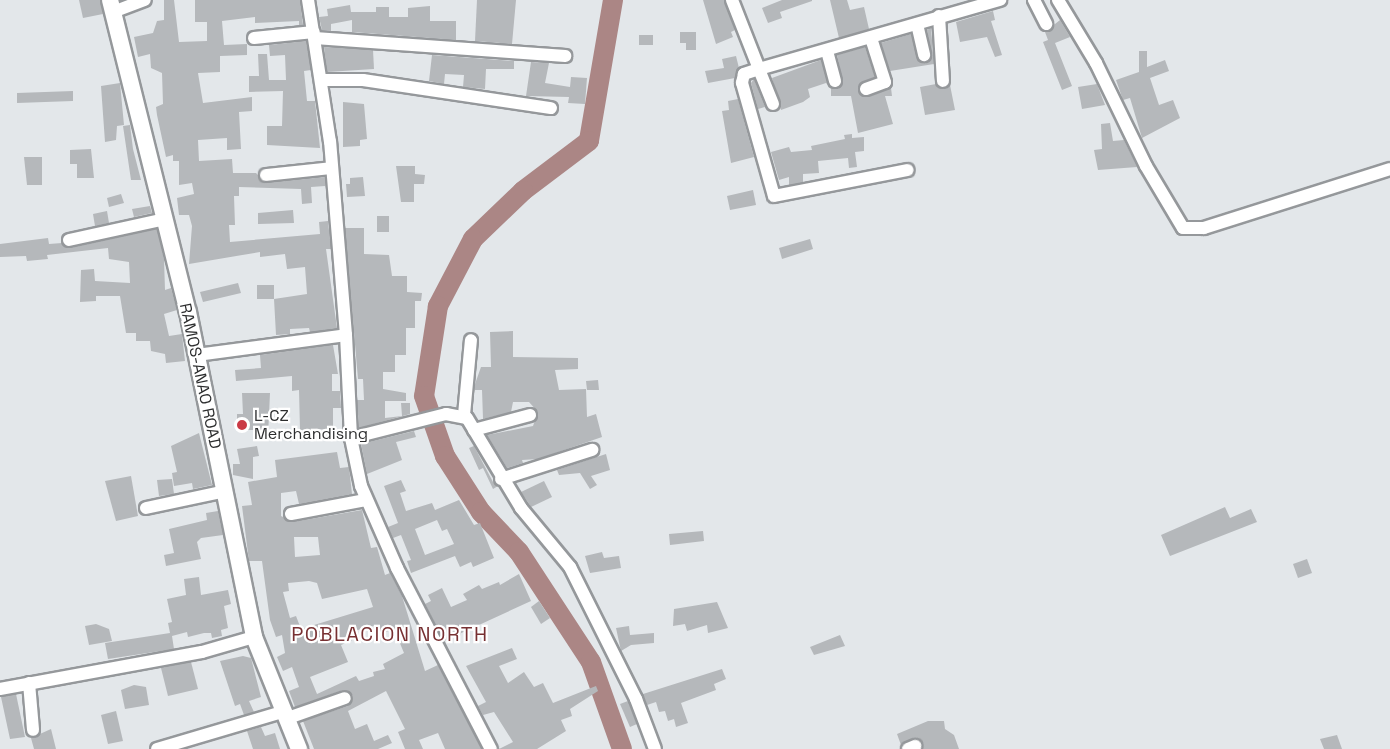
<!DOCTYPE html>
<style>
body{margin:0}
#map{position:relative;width:1390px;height:749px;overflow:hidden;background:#e3e7ea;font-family:"Space Grotesk",sans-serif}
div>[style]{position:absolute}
.river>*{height:20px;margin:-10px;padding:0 10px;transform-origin:10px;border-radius:10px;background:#ab8685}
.building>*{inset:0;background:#b5b8bb}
.roads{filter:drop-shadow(2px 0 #95989b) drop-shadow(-2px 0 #95989b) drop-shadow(0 2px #95989b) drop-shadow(0 -2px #95989b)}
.minor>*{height:12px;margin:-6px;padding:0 6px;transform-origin:6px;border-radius:6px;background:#fff}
.major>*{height:16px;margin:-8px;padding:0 8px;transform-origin:8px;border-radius:8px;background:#fff}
.dots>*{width:16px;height:16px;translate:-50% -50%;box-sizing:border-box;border:3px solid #fff;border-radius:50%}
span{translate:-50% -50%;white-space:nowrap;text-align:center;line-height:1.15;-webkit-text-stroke:4.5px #fff;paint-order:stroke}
.street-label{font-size:16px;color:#2c2d2e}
.poi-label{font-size:16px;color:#2c2d2e}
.left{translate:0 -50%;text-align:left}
.quarter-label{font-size:20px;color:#773032;letter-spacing:1.5px}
</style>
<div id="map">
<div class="river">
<div style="left:613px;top:0;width:143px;rotate:99.7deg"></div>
<div style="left:589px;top:141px;width:83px;rotate:142.9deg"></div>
<div style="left:523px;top:191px;width:69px;rotate:136.2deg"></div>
<div style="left:473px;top:239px;width:76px;rotate:117.6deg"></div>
<div style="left:438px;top:306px;width:91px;rotate:98.8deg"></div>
<div style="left:424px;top:396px;width:64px;rotate:70.7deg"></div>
<div style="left:445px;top:456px;width:67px;rotate:57.3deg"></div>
<div style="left:481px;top:512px;width:55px;rotate:46.5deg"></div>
<div style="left:519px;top:552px;width:131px;rotate:56.8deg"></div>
<div style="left:591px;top:662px;width:92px;rotate:70.4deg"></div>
</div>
<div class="building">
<div style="clip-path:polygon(79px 0,100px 0,103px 14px,83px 18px)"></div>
<div style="clip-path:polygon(164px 0,174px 0,179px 42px,207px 41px,207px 22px,195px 22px,195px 0,300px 0,303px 25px,299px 25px,299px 21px,255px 23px,255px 17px,222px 21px,224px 45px,247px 44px,247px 55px,220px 56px,220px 72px,198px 73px,203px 103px,252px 97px,252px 111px,239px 112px,241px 149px,227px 150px,227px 138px,198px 140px,199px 161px,232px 159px,233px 173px,256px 173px,266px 183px,325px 177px,325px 186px,311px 187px,312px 203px,302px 204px,301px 189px,239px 187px,239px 196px,234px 196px,235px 225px,229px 225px,230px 242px,320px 234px,319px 222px,328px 221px,331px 249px,326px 249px,337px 328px,310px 332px,309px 328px,290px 329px,290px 334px,276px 335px,274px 299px,307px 294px,305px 267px,287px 269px,285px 254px,260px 257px,260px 252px,189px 264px,192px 226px,189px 215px,179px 215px,177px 198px,194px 194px,192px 183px,179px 185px,179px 161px,173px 161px,173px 155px,166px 157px,157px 115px,156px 107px,163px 104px,162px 73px,151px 68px,150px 54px,138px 57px,134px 37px,153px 33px,157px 21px,164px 20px)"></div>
<div style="clip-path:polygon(477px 0,516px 0,512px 44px,475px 41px)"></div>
<div style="clip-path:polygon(703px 0,724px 0,735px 30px,731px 32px,733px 37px,716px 44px)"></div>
<div style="clip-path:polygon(782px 0,812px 0,812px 1px,780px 12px,782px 18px,768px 23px,762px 8px)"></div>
<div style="clip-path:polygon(830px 0,847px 0,850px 10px,864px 7px,869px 29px,839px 38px)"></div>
<div style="clip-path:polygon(350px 5px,351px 12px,376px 12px,376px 7px,389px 7px,389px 17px,408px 17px,408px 8px,430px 6px,430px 21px,456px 21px,456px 40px,352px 32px,352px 20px,331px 24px,331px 31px,322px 30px,319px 17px,328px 16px,327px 9px)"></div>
<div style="clip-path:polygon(993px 11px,995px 20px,991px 21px,1002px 55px,995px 57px,987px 37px,960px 42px,956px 22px)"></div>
<div style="clip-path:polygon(1060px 20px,1070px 37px,1055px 43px,1072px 86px,1062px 90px,1043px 42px,1048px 40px,1045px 32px)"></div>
<div style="clip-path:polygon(931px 28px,934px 64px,890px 71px,881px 43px,911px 34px,918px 60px,926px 63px,932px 57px,927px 30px)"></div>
<div style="clip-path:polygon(680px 32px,696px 32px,696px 50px,686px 50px,686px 43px,680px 43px)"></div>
<div style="clip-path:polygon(639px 35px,653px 35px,653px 45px,639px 45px)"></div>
<div style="clip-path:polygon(306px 41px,311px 70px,304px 71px,307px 101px,315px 101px,320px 148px,267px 145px,267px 126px,282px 126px,283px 91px,249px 92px,249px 76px,259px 76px,258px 54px,267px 54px,269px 80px,286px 80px,285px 55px,270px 56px,269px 45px)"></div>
<div style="clip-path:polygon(324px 47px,373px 50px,374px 69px,327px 72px)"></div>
<div style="clip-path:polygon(865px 47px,875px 77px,860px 83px,859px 92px,868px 97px,891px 88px,892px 96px,885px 96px,893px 124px,858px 133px,851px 96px,831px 96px,831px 88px,838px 89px,843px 83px,837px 55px)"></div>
<div style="clip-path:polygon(1139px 51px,1147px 51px,1147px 67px,1165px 60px,1169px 71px,1150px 78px,1159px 105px,1173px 100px,1180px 118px,1142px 138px,1130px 98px,1123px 100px,1116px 80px,1139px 72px)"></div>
<div style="clip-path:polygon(432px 55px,514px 61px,514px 69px,486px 69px,485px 89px,463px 87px,464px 75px,445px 74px,444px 84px,429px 81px)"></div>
<div style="clip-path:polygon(736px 56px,739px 68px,735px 78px,708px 83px,705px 71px,724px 68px,722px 59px)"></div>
<div style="clip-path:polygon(821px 60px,830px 87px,826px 83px,808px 89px,810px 97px,803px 102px,781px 110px,772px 78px)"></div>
<div style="clip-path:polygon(531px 62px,549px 63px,545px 83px,570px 87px,571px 77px,587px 78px,585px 104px,568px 103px,569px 97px,526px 96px)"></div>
<div style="clip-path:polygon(754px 79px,765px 107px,758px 109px,751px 83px)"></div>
<div style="clip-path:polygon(120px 83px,124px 125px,117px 126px,116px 140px,105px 142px,101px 86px)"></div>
<div style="clip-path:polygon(936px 84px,943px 89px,950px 85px,955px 110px,925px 115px,920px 87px)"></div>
<div style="clip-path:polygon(1097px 84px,1105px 105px,1082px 109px,1078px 87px)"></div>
<div style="clip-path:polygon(73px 91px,73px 101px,17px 103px,17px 93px)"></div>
<div style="clip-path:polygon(738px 99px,754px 157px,731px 163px,722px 111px,729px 110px,728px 101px)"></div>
<div style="clip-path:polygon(343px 102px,364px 104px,367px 139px,360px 140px,360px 146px,343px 147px)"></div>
<div style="clip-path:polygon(1110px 123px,1113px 141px,1124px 140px,1137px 167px,1098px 170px,1094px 150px,1102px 149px,1101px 124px)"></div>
<div style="clip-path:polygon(130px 125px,133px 149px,141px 180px,131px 180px,123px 126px)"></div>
<div style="clip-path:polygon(852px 134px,852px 138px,864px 137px,864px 151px,855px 152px,857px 167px,849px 168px,848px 158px,818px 161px,819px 173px,803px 174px,803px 182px,789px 185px,789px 177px,779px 180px,771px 152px,789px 147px,791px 152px,812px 150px,811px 146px,845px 139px,844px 135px)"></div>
<div style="clip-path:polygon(91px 149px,94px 178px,77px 178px,77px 164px,70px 164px,70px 150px)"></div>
<div style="clip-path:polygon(24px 157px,42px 157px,42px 185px,27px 185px)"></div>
<div style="clip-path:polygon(396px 166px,415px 166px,415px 174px,425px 175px,424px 184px,414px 184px,414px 202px,401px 202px)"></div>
<div style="clip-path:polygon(363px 177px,365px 196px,347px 197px,346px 184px,350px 184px,350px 178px)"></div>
<div style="clip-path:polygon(753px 190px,756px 205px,730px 210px,727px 196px)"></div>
<div style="clip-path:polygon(121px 194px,124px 203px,109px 207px,107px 198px)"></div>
<div style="clip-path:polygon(150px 206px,152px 213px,134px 217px,132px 209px)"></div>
<div style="clip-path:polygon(293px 210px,294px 223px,258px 224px,258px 213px)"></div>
<div style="clip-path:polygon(107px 211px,109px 223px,95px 226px,93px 214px)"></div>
<div style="clip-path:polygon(377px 216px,389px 216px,389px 232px,377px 232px)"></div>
<div style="clip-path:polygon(345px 228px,364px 228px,364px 254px,389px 255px,392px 276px,407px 276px,407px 292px,422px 293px,421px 301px,415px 301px,415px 328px,406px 328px,406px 355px,395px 355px,395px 372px,383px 372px,383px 389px,406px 393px,406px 401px,385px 401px,385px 418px,402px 416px,401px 403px,410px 403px,410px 414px,359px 428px,357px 400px,364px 400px,363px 379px,358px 379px)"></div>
<div style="clip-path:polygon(157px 229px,164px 259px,165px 290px,171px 288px,177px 310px,164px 314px,169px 336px,182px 334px,185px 361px,166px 363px,165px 354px,151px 351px,150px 341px,136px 341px,136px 333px,126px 333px,120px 296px,96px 296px,96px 301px,80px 302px,81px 270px,94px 269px,95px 281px,130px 283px,129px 262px,109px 259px,108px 248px,47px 255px,48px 259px,27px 261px,26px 256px,0 257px,0 244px,48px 238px,49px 244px,62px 243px,70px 248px)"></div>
<div style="clip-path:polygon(810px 239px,813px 249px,782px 259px,779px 248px)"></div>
<div style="clip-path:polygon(238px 283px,241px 293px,203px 302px,200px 292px)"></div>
<div style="clip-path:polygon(257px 285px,274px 285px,274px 299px,257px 299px)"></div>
<div style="clip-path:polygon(513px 331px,513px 357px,578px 358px,578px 369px,555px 370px,559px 390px,586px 389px,587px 417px,596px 414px,602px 437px,538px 459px,522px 460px,523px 463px,507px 468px,487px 435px,533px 426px,538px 412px,529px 402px,513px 402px,511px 412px,483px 419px,482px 390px,475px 390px,475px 384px,481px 367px,491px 367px,490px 332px)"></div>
<div style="clip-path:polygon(333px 345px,338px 374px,332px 374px,332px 391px,340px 391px,341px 408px,333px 408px,333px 429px,300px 430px,299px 390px,292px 391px,292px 376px,236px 381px,235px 370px,261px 368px,260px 355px)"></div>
<div style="clip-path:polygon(598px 380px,599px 390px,587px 390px,586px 381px)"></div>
<div style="clip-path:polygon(242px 393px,270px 393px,268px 437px,258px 438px,257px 430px,237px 430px,237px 414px,243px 414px)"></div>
<div style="clip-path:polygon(414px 431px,416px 437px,396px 442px,402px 460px,367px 474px,361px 444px)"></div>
<div style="clip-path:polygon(199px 433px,212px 485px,193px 489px,192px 483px,174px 486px,172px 473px,177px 472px,171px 446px)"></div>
<div style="clip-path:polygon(257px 446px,259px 456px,253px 457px,253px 479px,233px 475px,233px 464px,240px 464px,237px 449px)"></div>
<div style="clip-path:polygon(474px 446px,493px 482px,498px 486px,493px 489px,483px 468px,479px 470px,469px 448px)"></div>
<div style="clip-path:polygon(evenodd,337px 452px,340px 468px,349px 467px,352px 494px,299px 504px,296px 491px,281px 493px,281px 516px,293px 522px,362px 510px,371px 548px,377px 547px,385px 575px,390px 573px,402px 596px,425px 671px,438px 665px,482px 749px,445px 749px,438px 733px,419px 740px,423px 749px,405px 749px,398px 732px,405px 729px,386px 691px,348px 711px,355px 729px,367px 724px,374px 741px,388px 735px,392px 743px,378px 749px,314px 749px,303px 721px,348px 706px,353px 696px,343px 690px,295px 707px,289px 691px,299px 687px,292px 667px,283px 671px,277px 657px,285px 653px,282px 635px,276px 637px,270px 620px,262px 561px,249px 561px,242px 506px,252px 505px,248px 482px,277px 477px,275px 460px,337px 452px,294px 537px,318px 537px,320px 555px,295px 557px,294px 537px,337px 452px,309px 581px,317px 583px,322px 599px,367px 589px,373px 607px,301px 629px,296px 616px,290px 618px,283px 592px,289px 591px,288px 583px,309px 581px,337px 452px,374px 626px,377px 635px,394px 629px,404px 653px,383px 664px,385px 669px,373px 672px,374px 676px,359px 681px,356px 676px,317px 694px,310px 677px,348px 662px,341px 645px,357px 638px,354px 631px,374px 626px)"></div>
<div style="clip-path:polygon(606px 454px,610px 470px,591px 476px,597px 485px,590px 489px,580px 473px,559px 475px,557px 470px)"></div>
<div style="clip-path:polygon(131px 476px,138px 516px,116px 521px,105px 481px)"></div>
<div style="clip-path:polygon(172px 479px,174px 494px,159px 496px,157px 480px)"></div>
<div style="clip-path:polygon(evenodd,401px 480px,406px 491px,400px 493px,406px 511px,432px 503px,435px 510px,459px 500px,474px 525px,480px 523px,494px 558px,473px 567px,471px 562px,460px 567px,455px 556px,411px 573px,407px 561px,411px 560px,401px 535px,393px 538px,388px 527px,398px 523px,384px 486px,401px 480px,437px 520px,442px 531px,447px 529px,454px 544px,425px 555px,415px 529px,437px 520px)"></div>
<div style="clip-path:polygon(544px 481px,552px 497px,531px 507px,521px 492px)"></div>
<div style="clip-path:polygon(1225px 507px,1230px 518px,1251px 509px,1257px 522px,1170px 556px,1161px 535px)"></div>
<div style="clip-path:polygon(218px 511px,223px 535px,201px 538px,197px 542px,201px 559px,166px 566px,164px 555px,174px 553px,169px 529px,207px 520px,206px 513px)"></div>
<div style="clip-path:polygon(703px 531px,704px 541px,670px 545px,669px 534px)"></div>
<div style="clip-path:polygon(602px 552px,604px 558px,619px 556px,621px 568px,590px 573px,585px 556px)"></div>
<div style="clip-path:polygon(1307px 559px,1312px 573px,1298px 578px,1293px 564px)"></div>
<div style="clip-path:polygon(519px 574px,531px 601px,444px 641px,425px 604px,431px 601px,428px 595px,442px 588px,451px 607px,467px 600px,463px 594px,479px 585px,482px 589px,499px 582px,500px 585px)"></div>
<div style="clip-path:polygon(199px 577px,201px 595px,228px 590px,231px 604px,224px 606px,228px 628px,221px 630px,222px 636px,212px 638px,211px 633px,204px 633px,188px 637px,187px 632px,172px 636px,174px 649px,108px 659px,105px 643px,170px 633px,168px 623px,172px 622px,167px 599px,186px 595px,184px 579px)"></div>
<div style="clip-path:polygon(539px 601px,550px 618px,541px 624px,531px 607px)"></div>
<div style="clip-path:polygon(717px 602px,728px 628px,708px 633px,707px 625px,687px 631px,685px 624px,673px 626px,674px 609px)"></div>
<div style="clip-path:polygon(96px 624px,109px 629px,112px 641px,89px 645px,85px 626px)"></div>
<div style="clip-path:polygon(629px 626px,630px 635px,654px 633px,654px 643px,631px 645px,621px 651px,616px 628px)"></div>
<div style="clip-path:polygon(840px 635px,845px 646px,814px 655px,810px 647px)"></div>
<div style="clip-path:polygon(512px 648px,517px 659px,499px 666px,508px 683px,524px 672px,534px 687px,543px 683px,553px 703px,596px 686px,598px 691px,570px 709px,572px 716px,561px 720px,566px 731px,537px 749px,499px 749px,513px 742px,494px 712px,483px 715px,478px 706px,486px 702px,466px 666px)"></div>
<div style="clip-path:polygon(243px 656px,251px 658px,261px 697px,249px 701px,254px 712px,244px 715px,240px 704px,235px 706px,220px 661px)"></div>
<div style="clip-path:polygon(191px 662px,198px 689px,168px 696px,161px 668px)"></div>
<div style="clip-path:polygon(722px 669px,726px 679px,714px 684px,716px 690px,681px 703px,688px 723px,676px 727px,674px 719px,668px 721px,665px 711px,659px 712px,656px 702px,647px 705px,643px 694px)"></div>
<div style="clip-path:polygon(134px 685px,146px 687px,149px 705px,125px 709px,121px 690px)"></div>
<div style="clip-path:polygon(16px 694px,25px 737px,10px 739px,1px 697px)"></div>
<div style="clip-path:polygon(628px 701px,637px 724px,630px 727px,620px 704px)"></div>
<div style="clip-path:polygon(116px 711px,123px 741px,108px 744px,101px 715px)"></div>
<div style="clip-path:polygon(928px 721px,944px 721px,945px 729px,954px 735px,959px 749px,923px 749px,922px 742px,915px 738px,901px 745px,897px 734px)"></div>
<div style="clip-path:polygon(261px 727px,265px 736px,275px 733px,280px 749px,253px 749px,247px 731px)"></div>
<div style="clip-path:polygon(51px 729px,56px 749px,34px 749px,31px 738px)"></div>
<div style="clip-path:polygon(1337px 735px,1342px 749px,1324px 749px,1320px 739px)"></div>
</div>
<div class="roads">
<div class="minor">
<div style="left:732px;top:0;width:74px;rotate:68.6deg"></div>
<div style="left:759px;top:69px;width:251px;rotate:-16deg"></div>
<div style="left:1034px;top:0;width:27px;rotate:63deg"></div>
<div style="left:1058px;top:0;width:74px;rotate:58.9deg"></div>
<div style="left:1096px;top:63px;width:114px;rotate:64.1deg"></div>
<div style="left:1146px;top:166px;width:72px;rotate:59.2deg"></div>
<div style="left:1183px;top:228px;width:21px"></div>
<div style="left:1204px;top:228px;width:195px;rotate:-17.6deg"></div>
<div style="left:113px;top:12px;width:34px;rotate:-21deg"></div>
<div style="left:939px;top:16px;width:65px;rotate:86.5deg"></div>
<div style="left:917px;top:24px;width:32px;rotate:77deg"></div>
<div style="left:254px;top:38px;width:60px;rotate:-5.7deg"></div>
<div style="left:315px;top:38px;width:251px;rotate:4.1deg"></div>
<div style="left:827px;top:51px;width:31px;rotate:75deg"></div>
<div style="left:321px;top:80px;width:42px"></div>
<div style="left:363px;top:80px;width:190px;rotate:8.5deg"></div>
<div style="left:866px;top:89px;width:20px;rotate:-20deg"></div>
<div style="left:885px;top:82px;width:46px;rotate:-107.7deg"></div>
<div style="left:773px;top:104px;width:38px;rotate:-112deg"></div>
<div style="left:759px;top:69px;width:16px;rotate:162deg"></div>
<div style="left:744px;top:74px;width:9px;rotate:103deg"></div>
<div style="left:742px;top:83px;width:117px;rotate:74.2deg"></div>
<div style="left:774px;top:196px;width:136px;rotate:-11deg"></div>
<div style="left:266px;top:175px;width:66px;rotate:-6.1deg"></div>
<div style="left:69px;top:240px;width:98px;rotate:-12.3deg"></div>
<div style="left:346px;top:335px;width:103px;rotate:87.2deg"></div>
<div style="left:351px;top:438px;width:49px;rotate:78.2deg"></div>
<div style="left:361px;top:486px;width:90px;rotate:66.3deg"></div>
<div style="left:397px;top:568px;width:204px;rotate:62.6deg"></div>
<div style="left:197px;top:355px;width:150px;rotate:-7.6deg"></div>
<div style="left:346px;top:335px;width:194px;rotate:-94.7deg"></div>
<div style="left:330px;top:142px;width:144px;rotate:-98.8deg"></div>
<div style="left:464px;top:415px;width:75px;rotate:-84.7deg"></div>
<div style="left:474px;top:430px;width:58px;rotate:-15deg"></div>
<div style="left:351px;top:438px;width:98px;rotate:-14.2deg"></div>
<div style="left:446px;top:414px;width:21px;rotate:11deg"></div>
<div style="left:467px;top:418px;width:105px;rotate:59deg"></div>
<div style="left:521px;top:508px;width:77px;rotate:50.3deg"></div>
<div style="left:570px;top:567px;width:148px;rotate:63.4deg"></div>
<div style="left:636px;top:699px;width:53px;rotate:69.2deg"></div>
<div style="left:501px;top:479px;width:96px;rotate:-17.7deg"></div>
<div style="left:146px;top:508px;width:81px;rotate:-12.1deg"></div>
<div style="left:291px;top:514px;width:76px;rotate:-10.6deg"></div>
<div style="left:29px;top:683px;width:47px;rotate:85.1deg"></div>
<div style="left:0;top:689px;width:205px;rotate:-10.4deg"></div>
<div style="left:202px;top:652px;width:54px;rotate:-16.1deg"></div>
<div style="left:288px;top:718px;width:60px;rotate:-19.3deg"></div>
<div style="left:157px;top:749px;width:134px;rotate:-16.5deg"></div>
<div style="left:908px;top:749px;width:8px;rotate:-23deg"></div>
</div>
<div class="major">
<div style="left:110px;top:0;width:322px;rotate:76deg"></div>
<div style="left:188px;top:312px;width:332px;rotate:78.5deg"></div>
<div style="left:254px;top:637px;width:121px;rotate:68.1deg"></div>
</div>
</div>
<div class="dots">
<div style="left:242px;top:425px;background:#ca3a45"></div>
</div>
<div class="street-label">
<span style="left:200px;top:376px;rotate:78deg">RAMOS-ANAO ROAD</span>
</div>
<div class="poi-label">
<span class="left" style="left:254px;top:425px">L-CZ<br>Merchandising</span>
</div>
<div class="quarter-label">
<span style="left:390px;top:634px">POBLACION NORTH</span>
</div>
</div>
